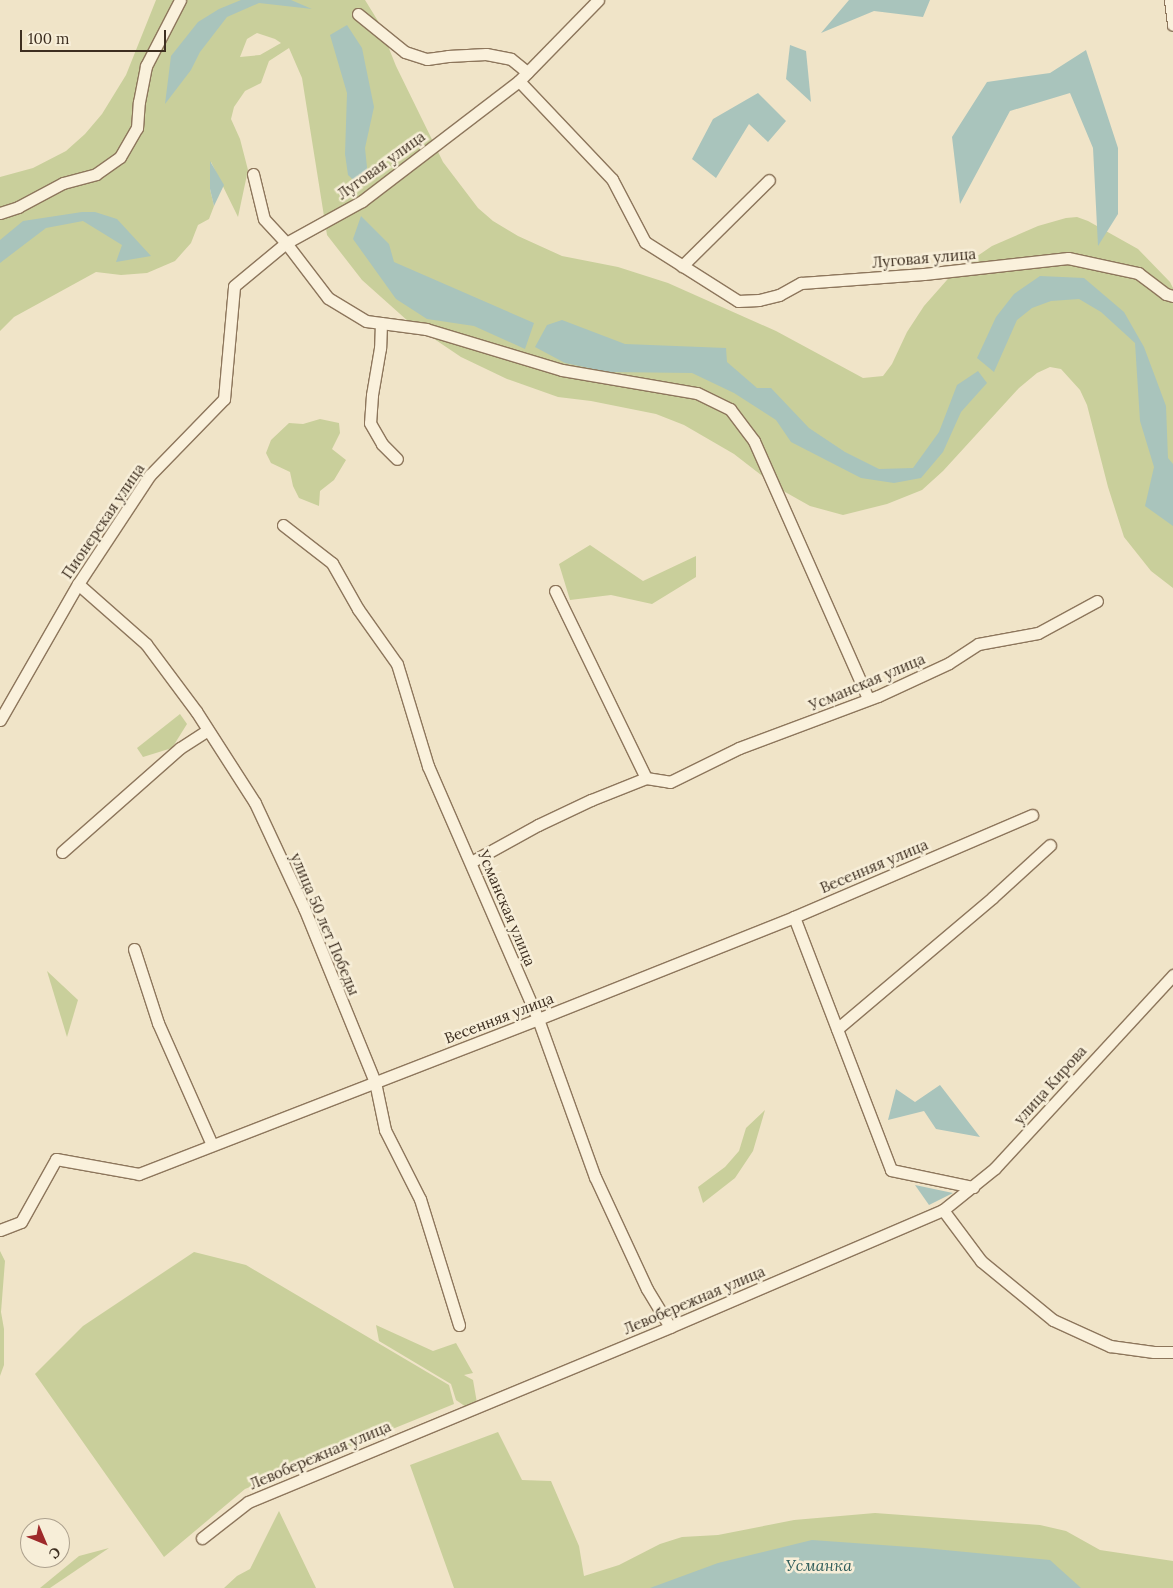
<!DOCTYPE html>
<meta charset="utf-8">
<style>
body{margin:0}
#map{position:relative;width:1173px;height:1588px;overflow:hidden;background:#f0e4c8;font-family:Lora,serif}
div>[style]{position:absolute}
.green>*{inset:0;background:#c9cf9b}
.water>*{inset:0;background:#a9c4bc}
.roads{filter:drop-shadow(1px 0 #8d765c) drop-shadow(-1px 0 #8d765c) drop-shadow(0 1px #8d765c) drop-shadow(0 -1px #8d765c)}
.minor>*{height:11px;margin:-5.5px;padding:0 5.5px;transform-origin:5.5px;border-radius:5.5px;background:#faf1dc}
span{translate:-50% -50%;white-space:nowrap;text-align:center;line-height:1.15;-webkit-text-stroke:5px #f7eed8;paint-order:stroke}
.street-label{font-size:15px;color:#3d2e20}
.water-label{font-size:16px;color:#2f5d5a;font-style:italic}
.north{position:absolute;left:20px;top:1518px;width:50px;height:50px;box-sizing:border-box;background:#f7eed8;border:1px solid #ada18e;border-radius:50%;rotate:135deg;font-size:14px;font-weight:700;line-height:20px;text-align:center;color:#3d2e20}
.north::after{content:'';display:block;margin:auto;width:18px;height:22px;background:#9e2a2b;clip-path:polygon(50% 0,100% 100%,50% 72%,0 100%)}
.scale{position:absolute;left:20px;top:30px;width:146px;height:22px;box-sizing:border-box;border:2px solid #3d2e20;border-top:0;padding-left:6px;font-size:15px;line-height:18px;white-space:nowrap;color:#3d2e20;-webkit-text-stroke:4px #f7eed8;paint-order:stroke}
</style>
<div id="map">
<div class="green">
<div style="clip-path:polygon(evenodd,156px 0,365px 0,378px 21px,396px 66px,443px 162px,478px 208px,493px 221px,518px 236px,562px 256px,618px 267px,668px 283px,776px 331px,863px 378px,883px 376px,892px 364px,907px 332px,924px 306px,954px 272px,992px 246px,1038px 226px,1066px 218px,1077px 217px,1088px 221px,1138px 249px,1170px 282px,1173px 288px,1173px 588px,1151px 571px,1124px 537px,1108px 487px,1087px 405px,1080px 390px,1061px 369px,1050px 367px,1037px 373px,1019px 388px,943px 471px,922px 490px,887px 504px,843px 515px,810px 506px,778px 488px,734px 454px,684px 425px,656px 414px,591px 401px,558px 397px,507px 379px,461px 357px,409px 322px,362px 280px,327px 235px,302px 78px,289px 48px,269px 61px,261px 83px,245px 91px,234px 107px,231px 119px,240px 139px,248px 170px,238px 217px,211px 162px,210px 189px,214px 206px,209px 219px,198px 225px,191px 243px,175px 261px,147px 273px,121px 275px,96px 272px,14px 317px,0 331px,0 177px,33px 168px,66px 151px,85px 134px,102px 114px,126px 75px,156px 0,257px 33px,275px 39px,281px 43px,260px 55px,240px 57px,247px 39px,257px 33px)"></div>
<div style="clip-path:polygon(320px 419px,339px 423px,340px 433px,332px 449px,346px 460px,334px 480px,320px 491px,319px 506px,299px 498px,293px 486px,290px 472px,271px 463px,266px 453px,271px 440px,289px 423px,303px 424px)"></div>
<div style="clip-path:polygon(590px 545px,643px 581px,696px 556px,696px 577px,652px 604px,611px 595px,570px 600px,559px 564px)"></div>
<div style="clip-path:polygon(180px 714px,187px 724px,172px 748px,143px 757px,137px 748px)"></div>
<div style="clip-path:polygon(47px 971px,78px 1000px,67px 1037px)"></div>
<div style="clip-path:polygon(765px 1110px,753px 1151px,735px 1178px,703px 1203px,698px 1187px,725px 1167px,739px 1151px,746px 1128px)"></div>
<div style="clip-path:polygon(0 1251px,5px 1261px,1px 1312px,4px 1329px,4px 1365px,0 1376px)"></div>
<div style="clip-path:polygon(194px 1252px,246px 1265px,449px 1385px,454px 1404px,245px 1489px,164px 1557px,35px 1374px,83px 1326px)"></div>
<div style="clip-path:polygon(376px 1325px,433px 1351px,456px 1343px,473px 1373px,464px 1375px,473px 1380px,477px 1403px,466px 1407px,456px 1400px,451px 1384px,379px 1341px)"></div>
<div style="clip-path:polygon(498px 1432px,522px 1480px,551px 1481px,579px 1546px,584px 1576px,619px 1565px,660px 1544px,682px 1537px,718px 1535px,794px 1520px,875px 1513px,1040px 1525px,1066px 1531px,1100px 1550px,1173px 1561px,1173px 1588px,454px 1588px,410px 1465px)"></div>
<div style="clip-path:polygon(279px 1511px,316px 1588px,224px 1588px,237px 1576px,250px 1569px)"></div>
<div style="clip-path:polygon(109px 1548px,50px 1588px,40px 1588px,79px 1556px)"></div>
</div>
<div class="water">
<div style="clip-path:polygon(241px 0,291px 0,312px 9px,259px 3px,227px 17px,200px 52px,191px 70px,165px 104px,171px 56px,198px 22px,219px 9px)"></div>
<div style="clip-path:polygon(849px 0,930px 0,923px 17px,874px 11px,821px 33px)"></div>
<div style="clip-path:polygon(347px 25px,362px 48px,374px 107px,365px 148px,368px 177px,361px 187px,348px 175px,345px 154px,347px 93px,330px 35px)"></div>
<div style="clip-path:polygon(790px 45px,806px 51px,811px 102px,786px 79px)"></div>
<div style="clip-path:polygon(1086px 50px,1118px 148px,1118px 214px,1098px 246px,1093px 148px,1070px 93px,1010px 111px,960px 204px,952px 137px,987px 82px,1050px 73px)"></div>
<div style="clip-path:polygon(758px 93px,786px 121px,768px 142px,749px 124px,716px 178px,692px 159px,713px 119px)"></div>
<div style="clip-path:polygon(210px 161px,224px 185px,214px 206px,210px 189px)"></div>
<div style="clip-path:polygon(82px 212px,95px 212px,117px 219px,151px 256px,116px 262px,122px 245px,83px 221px,46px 228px,0 263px,0 240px,23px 221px)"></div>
<div style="clip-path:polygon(361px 216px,389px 244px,394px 262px,534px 323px,525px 349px,474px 326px,427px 319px,396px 299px,353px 239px)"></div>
<div style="clip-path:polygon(1040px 276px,1084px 278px,1124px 312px,1144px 347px,1166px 406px,1168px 458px,1173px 464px,1173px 526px,1145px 506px,1154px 467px,1140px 421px,1135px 343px,1101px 312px,1079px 299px,1051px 301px,1032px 308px,1017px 320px,994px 372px,977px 358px,996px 317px,1014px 294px)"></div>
<div style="clip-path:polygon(562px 320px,625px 344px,726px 348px,727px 362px,757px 388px,771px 388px,809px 428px,845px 452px,879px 469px,913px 468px,939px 432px,957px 385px,978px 371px,987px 383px,961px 412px,943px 452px,921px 478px,894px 483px,861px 478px,791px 442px,776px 420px,734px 393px,692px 373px,607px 372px,565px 363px,535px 347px,547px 325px)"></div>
<div style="clip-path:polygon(940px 1085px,980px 1137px,936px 1129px,924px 1111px,888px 1120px,896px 1089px,915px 1102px)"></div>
<div style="clip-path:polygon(915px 1185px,953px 1193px,929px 1205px)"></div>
<div style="clip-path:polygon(812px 1540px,924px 1548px,1050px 1560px,1081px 1588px,650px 1588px,718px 1563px)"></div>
</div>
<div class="roads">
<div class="minor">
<div style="left:1170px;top:0;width:25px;rotate:83deg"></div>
<div style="left:358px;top:14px;width:60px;rotate:39deg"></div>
<div style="left:405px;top:52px;width:23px;rotate:18deg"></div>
<div style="left:427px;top:59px;width:21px;rotate:-8deg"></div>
<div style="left:448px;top:56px;width:38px;rotate:-3deg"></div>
<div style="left:486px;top:54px;width:25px;rotate:11deg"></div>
<div style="left:511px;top:59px;width:21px;rotate:39deg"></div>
<div style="left:519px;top:81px;width:135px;rotate:46.5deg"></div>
<div style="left:612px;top:179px;width:71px;rotate:62.4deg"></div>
<div style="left:645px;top:242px;width:110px;rotate:32.4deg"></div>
<div style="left:738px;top:301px;width:21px;rotate:-3deg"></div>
<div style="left:759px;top:300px;width:21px;rotate:-14deg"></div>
<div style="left:779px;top:295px;width:25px;rotate:-29deg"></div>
<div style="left:801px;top:283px;width:123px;rotate:-4.2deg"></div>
<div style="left:924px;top:274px;width:145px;rotate:-6.3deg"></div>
<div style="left:1068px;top:258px;width:72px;rotate:12.1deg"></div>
<div style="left:1138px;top:273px;width:35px;rotate:37deg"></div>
<div style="left:1166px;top:294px;width:7px;rotate:16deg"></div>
<div style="left:253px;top:174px;width:46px;rotate:76.3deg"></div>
<div style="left:264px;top:219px;width:33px;rotate:47deg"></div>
<div style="left:286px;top:243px;width:69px;rotate:52.6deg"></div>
<div style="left:328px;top:298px;width:44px;rotate:31.2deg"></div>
<div style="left:366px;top:321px;width:61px;rotate:7.6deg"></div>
<div style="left:426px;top:329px;width:142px;rotate:16.8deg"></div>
<div style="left:562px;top:370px;width:137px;rotate:9.7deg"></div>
<div style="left:697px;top:393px;width:37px;rotate:26deg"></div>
<div style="left:730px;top:409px;width:40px;rotate:53deg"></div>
<div style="left:754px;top:441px;width:281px;rotate:66.1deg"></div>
<div style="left:0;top:213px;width:19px;rotate:-18deg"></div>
<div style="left:18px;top:207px;width:51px;rotate:-28.1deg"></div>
<div style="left:63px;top:183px;width:34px;rotate:-15deg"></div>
<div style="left:96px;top:174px;width:29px;rotate:-35deg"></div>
<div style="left:120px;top:157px;width:34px;rotate:-60deg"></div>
<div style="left:137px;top:128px;width:26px;rotate:-86deg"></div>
<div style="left:139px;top:102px;width:37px;rotate:-79deg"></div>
<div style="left:146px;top:66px;width:74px;rotate:-62.7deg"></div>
<div style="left:682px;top:266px;width:122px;rotate:-44.7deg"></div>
<div style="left:381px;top:323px;width:25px;rotate:92deg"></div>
<div style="left:380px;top:348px;width:48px;rotate:99.7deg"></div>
<div style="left:372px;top:395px;width:28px;rotate:94deg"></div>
<div style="left:370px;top:423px;width:24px;rotate:60deg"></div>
<div style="left:382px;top:444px;width:21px;rotate:45deg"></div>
<div style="left:283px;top:525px;width:62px;rotate:37.8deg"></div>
<div style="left:332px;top:563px;width:53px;rotate:60.5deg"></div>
<div style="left:358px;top:609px;width:67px;rotate:54.7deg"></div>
<div style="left:397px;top:664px;width:107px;rotate:73.1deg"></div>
<div style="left:428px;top:766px;width:276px;rotate:66.5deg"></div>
<div style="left:538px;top:1019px;width:168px;rotate:70.2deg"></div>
<div style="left:595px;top:1177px;width:123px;rotate:65.1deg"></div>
<div style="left:647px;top:1289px;width:44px;rotate:58.8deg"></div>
<div style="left:78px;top:584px;width:91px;rotate:41.4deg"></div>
<div style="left:146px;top:644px;width:84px;rotate:53.3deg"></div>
<div style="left:196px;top:711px;width:109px;rotate:57.3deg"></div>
<div style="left:255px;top:803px;width:116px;rotate:65deg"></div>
<div style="left:304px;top:908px;width:188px;rotate:67.8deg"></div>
<div style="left:375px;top:1082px;width:49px;rotate:78.2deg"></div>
<div style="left:385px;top:1130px;width:77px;rotate:63.1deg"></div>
<div style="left:420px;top:1199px;width:132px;rotate:72.8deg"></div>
<div style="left:0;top:720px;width:157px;rotate:-60.2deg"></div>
<div style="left:78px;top:584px;width:131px;rotate:-56.6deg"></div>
<div style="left:150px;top:475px;width:106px;rotate:-45.8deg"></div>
<div style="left:224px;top:399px;width:113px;rotate:-84.9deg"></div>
<div style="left:234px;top:286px;width:67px;rotate:-39.6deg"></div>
<div style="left:286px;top:243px;width:87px;rotate:-28.9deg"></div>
<div style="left:362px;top:201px;width:198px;rotate:-37.4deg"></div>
<div style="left:519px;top:81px;width:113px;rotate:-45.7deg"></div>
<div style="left:646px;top:778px;width:24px;rotate:9deg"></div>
<div style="left:670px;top:782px;width:77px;rotate:-26.2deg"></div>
<div style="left:739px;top:748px;width:148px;rotate:-20.5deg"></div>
<div style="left:878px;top:696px;width:78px;rotate:-24.9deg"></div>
<div style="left:949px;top:663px;width:35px;rotate:-33deg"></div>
<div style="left:978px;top:644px;width:61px;rotate:-10.4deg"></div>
<div style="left:1038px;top:633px;width:67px;rotate:-28.5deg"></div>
<div style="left:62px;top:852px;width:157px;rotate:-41.4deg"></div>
<div style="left:180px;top:748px;width:33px;rotate:-33deg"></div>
<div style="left:471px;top:862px;width:77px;rotate:-28.9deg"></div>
<div style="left:538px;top:825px;width:59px;rotate:-25.3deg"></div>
<div style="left:591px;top:800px;width:59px;rotate:-21.8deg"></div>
<div style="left:646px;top:778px;width:208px;rotate:-115.9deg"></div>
<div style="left:794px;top:917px;width:271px;rotate:69deg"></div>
<div style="left:891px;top:1170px;width:84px;rotate:11.7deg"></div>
<div style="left:134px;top:949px;width:78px;rotate:72deg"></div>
<div style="left:158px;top:1023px;width:133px;rotate:66.1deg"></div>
<div style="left:837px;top:1029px;width:204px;rotate:-40.2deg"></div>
<div style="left:993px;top:897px;width:77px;rotate:-42.4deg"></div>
<div style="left:943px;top:1210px;width:67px;rotate:-38.9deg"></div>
<div style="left:995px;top:1168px;width:263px;rotate:-47.3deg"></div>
<div style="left:0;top:1230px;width:22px;rotate:-21deg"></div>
<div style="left:21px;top:1222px;width:72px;rotate:-60.9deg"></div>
<div style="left:56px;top:1159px;width:84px;rotate:10.2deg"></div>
<div style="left:139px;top:1174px;width:428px;rotate:-21.2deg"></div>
<div style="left:538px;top:1019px;width:276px;rotate:-21.7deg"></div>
<div style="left:794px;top:917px;width:259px;rotate:-23.2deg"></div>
<div style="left:202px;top:1538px;width:58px;rotate:-38deg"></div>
<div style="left:248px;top:1502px;width:457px;rotate:-22.5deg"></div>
<div style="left:670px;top:1327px;width:297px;rotate:-23.2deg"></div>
<div style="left:943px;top:1210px;width:64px;rotate:53.3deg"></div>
<div style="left:981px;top:1261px;width:93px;rotate:39.3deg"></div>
<div style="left:1053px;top:1320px;width:63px;rotate:24.5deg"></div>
<div style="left:1110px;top:1346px;width:44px;rotate:7.8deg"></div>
<div style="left:1154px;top:1352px;width:19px"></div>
</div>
</div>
<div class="street-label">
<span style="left:381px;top:165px;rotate:-36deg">Луговая улица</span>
<span style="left:924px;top:258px;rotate:-5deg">Луговая улица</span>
<span style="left:103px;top:521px;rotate:-56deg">Пионерская улица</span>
<span style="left:867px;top:682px;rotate:-23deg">Усманская улица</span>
<span style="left:874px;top:866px;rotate:-23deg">Весенняя улица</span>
<span style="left:507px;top:908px;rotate:67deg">Усманская улица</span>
<span style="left:325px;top:924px;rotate:67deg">улица 50 лет Победы</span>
<span style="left:499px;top:1018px;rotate:-21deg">Весенняя улица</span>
<span style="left:1050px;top:1085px;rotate:-48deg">улица Кирова</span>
<span style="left:694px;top:1300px;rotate:-23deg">Левобережная улица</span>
<span style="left:320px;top:1455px;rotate:-23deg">Левобережная улица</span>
</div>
<div class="water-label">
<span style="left:819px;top:1565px">Усманка</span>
</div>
<div class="north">С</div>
<div class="scale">100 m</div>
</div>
